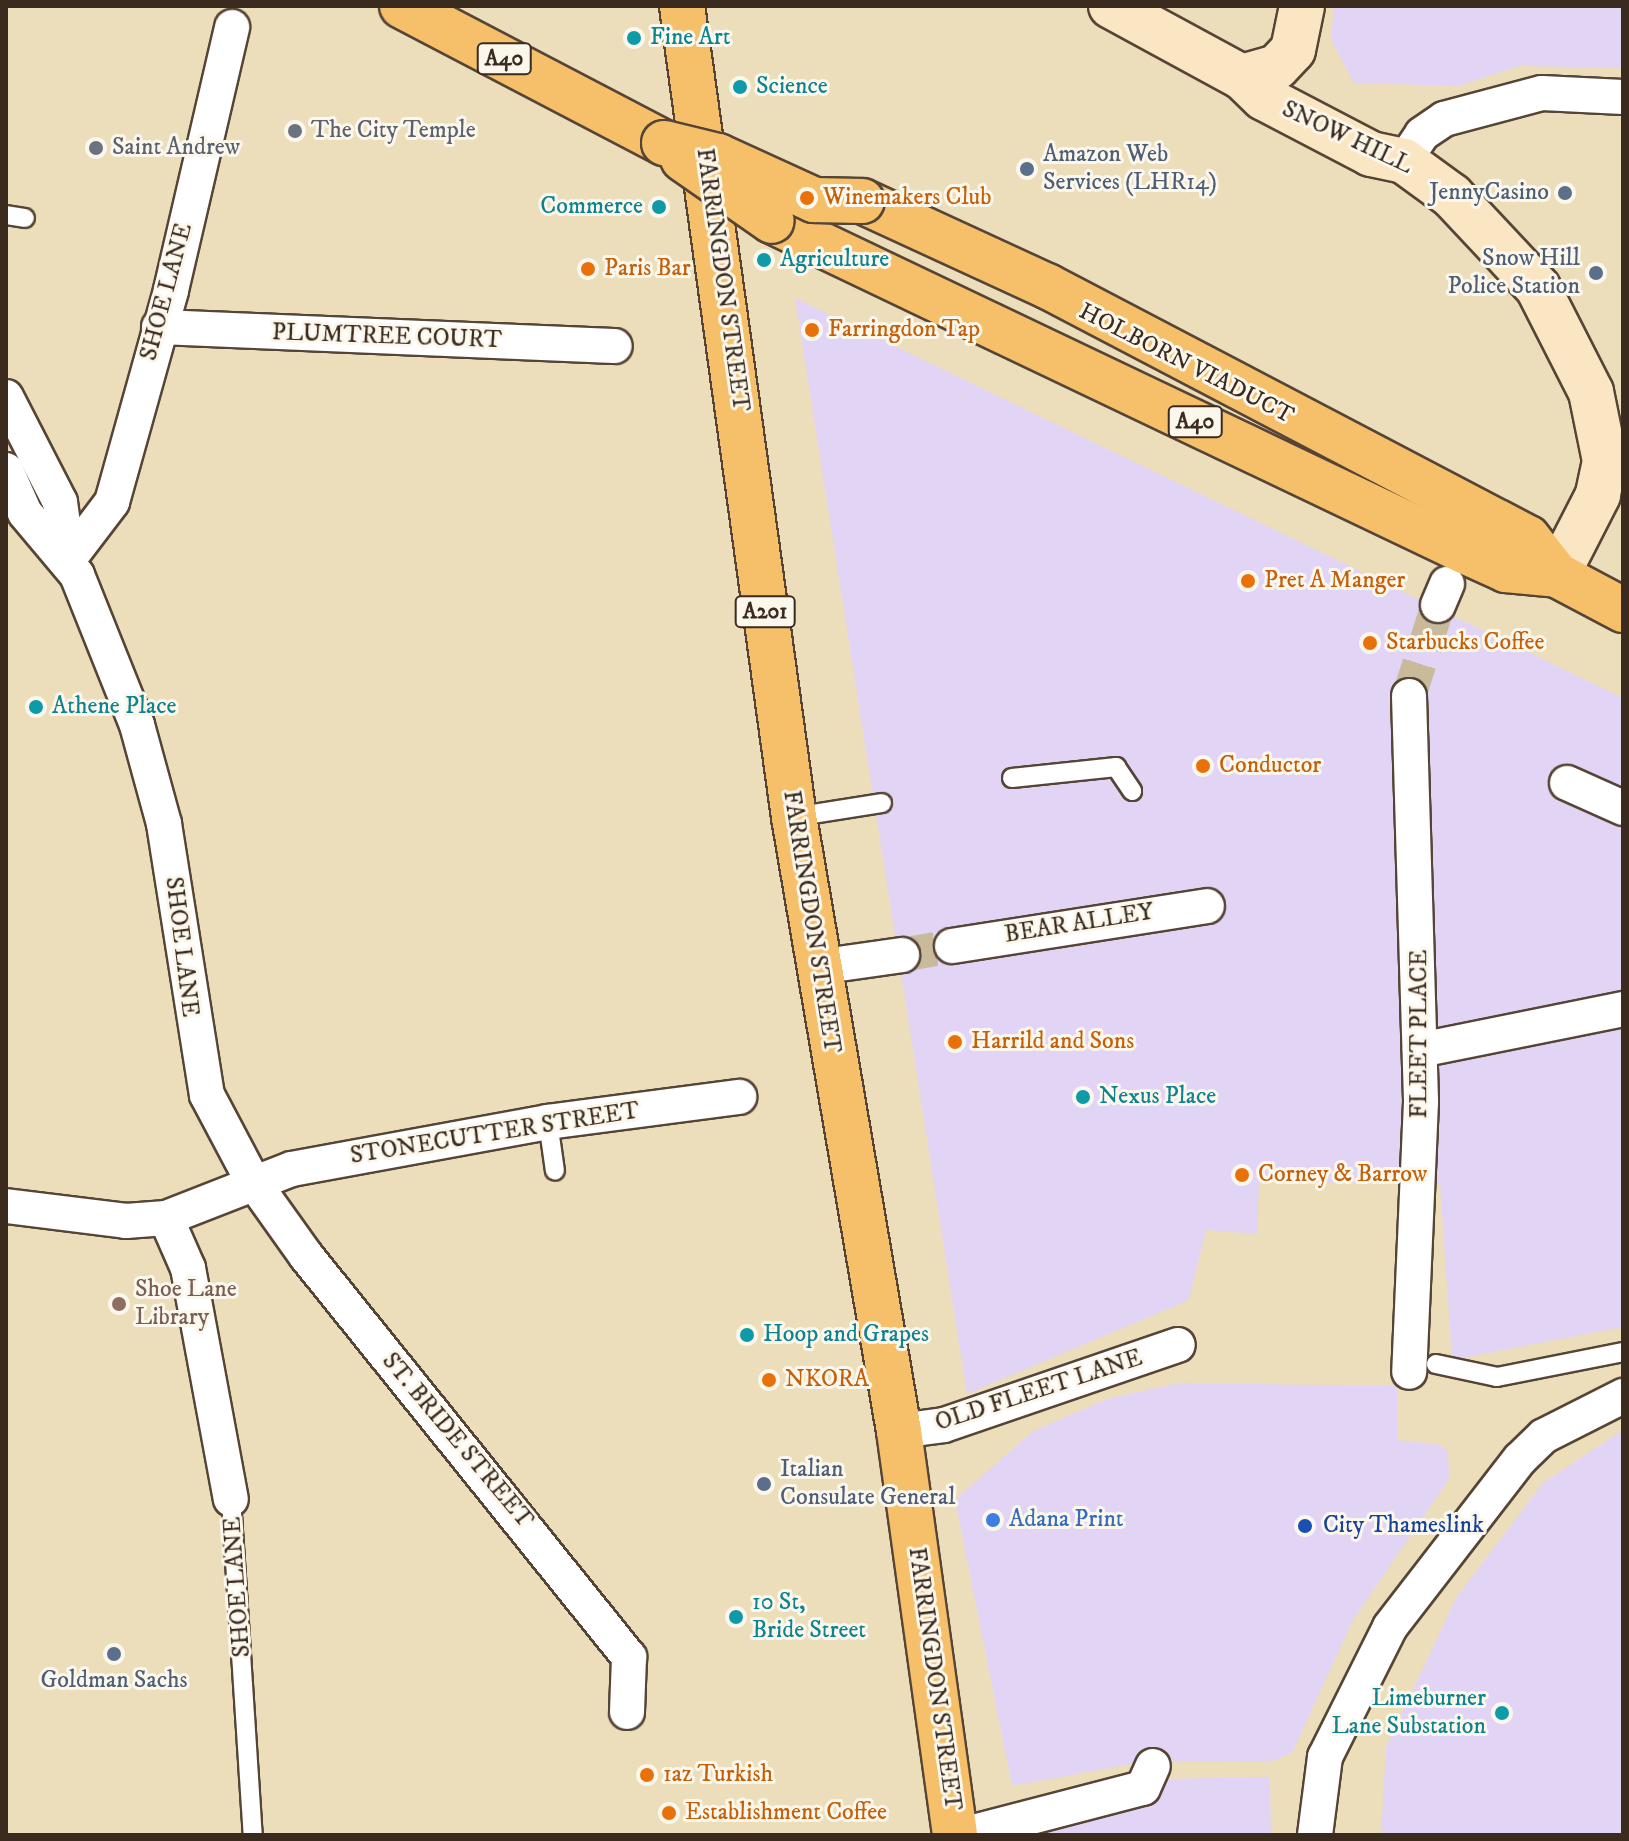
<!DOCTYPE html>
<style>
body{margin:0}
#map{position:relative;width:1629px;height:1841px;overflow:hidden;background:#ecdebb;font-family:"IM FELL DW Pica",serif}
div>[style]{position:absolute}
.built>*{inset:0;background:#e1d4f4}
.street-tunnel>*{height:34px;margin-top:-17px;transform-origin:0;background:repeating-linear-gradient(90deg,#c9ba9c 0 34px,transparent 0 51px)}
.roads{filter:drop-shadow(2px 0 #564536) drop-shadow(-2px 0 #564536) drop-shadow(0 2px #564536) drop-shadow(0 -2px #564536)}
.lane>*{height:18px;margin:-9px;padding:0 9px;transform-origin:9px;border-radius:9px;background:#fff}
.street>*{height:34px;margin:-17px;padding:0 17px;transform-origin:17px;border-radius:17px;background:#fff}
.secondary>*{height:44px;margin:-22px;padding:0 22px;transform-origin:22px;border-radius:22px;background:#fbe6c4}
.primary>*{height:44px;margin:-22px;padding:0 22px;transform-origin:22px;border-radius:22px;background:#f6c06b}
.bridges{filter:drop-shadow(2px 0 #564536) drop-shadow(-2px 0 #564536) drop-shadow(0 2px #564536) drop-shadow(0 -2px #564536)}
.primary-bridge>*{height:44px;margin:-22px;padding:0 22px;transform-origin:22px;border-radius:22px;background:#f6c06b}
.dots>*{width:22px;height:22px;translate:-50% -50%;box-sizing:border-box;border:4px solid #fbf7ec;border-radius:50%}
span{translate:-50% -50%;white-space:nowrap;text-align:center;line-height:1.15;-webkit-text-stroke:6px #fbf7ec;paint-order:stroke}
.shield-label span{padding:2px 6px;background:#fbf7ec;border:2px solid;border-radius:6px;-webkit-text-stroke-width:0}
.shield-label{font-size:22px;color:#3b2a1e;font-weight:700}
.culture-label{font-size:24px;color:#0d838f}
.left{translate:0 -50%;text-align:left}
.right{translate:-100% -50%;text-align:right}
.worship-label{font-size:24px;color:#5b616d}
.street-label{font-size:24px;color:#3b2a1e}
.service-label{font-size:24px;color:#4e5e75}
.food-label{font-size:24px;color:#c56008}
.education-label{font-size:24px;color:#785e54}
.shop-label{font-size:24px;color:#366cbe}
.transit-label{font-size:24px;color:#164399}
.frame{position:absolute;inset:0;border:8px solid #3b2a1e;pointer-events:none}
</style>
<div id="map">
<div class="built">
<div style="clip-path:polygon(1334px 6px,1623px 6px,1623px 68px,1520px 66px,1458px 86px,1354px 83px,1331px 40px)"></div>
<div style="clip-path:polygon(795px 298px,1623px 698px,1623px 1327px,1452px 1360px,1440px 1184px,1259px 1182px,1257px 1234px,1206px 1230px,1189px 1300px,967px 1394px)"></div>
<div style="clip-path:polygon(1180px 1383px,1397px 1386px,1397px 1440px,1441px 1445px,1448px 1452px,1449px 1479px,1353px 1620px,1292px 1753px,1270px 1762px,1148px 1761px,1012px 1786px,955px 1500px,1033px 1431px,1110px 1398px)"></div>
<div style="clip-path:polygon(1623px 1430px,1623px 1835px,1381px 1835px,1386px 1747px,1456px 1598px,1543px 1483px)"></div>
<div style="clip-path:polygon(1270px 1777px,1271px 1835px,1024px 1835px,1112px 1815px,1157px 1779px)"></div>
</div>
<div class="street-tunnel">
<div style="left:1409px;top:696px;width:96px;rotate:-72.3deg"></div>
<div style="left:902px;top:955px;width:51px;rotate:-10.2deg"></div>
</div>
<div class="roads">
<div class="lane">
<div style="left:6px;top:215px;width:19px;rotate:9deg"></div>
<div style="left:1012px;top:778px;width:105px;rotate:-6deg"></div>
<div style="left:1116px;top:767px;width:29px;rotate:56deg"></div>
<div style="left:794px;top:817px;width:89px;rotate:-9deg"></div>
<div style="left:548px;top:1122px;width:49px;rotate:81.9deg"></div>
<div style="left:1436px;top:1364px;width:62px;rotate:12deg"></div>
<div style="left:1497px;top:1377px;width:128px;rotate:-11.2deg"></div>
<div style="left:231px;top:1499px;width:337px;rotate:86.3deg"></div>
</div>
<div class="street">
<div style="left:1404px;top:161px;width:32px;rotate:-56deg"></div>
<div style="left:1422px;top:134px;width:27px;rotate:-34deg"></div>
<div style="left:1444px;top:119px;width:101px;rotate:-14.9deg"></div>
<div style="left:1542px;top:93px;width:81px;rotate:2.8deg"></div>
<div style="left:159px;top:327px;width:456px;rotate:2.4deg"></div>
<div style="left:6px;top:397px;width:118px;rotate:62.8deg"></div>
<div style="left:60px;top:502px;width:59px;rotate:82.1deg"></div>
<div style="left:6px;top:470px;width:47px;rotate:66.2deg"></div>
<div style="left:25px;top:513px;width:81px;rotate:50deg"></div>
<div style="left:77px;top:575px;width:162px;rotate:68.2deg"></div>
<div style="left:137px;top:725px;width:103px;rotate:74.7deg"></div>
<div style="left:164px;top:824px;width:274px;rotate:81deg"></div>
<div style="left:207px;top:1095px;width:96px;rotate:62.1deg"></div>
<div style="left:252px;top:1180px;width:95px;rotate:54.5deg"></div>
<div style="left:307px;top:1257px;width:514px;rotate:51.17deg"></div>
<div style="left:629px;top:1657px;width:55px;rotate:92.1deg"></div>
<div style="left:68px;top:560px;width:73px;rotate:-52.8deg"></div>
<div style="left:112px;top:502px;width:220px;rotate:-74.4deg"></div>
<div style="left:171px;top:290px;width:270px;rotate:-76.9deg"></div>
<div style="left:1438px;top:605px;width:23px;rotate:-67deg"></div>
<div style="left:1409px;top:696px;width:406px;rotate:88.3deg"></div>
<div style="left:1421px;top:1102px;width:270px;rotate:92.5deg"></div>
<div style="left:1567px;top:783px;width:61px;rotate:24.1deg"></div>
<div style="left:952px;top:946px;width:258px;rotate:-8.9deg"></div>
<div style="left:818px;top:967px;width:85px;rotate:-8.1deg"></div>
<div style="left:1420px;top:1050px;width:207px;rotate:-11.4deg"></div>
<div style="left:6px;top:1206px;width:121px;rotate:7.1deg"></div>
<div style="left:126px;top:1221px;width:40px;rotate:-4.3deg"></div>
<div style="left:166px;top:1218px;width:135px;rotate:-21.3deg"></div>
<div style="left:292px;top:1169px;width:260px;rotate:-10.4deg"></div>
<div style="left:548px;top:1122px;width:193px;rotate:-7.5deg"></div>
<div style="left:166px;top:1218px;width:55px;rotate:66.3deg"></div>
<div style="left:188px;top:1268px;width:235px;rotate:79.5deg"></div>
<div style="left:899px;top:1431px;width:45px;rotate:-7.6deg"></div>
<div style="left:944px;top:1425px;width:247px;rotate:-18.9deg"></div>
<div style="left:962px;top:1835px;width:187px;rotate:-14.6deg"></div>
<div style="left:1143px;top:1788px;width:24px;rotate:-66deg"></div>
<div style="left:1315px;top:1835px;width:79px;rotate:-82.7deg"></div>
<div style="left:1325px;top:1757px;width:145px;rotate:-63.4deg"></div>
<div style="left:1390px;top:1627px;width:212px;rotate:-52.3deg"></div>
<div style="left:1520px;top:1459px;width:33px;rotate:-44deg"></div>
<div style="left:1544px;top:1436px;width:89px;rotate:-26.9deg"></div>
</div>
<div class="secondary">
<div style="left:1111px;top:6px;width:149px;rotate:28.5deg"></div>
<div style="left:1242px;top:77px;width:30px;rotate:44deg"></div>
<div style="left:1264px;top:98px;width:121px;rotate:27.6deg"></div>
<div style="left:1371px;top:154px;width:34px;rotate:12deg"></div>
<div style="left:1404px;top:161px;width:59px;rotate:36.1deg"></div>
<div style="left:1452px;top:196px;width:126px;rotate:46.9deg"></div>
<div style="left:1538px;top:288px;width:117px;rotate:63deg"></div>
<div style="left:1591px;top:392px;width:70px;rotate:78.5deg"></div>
<div style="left:1605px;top:461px;width:35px;rotate:102deg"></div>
<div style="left:1598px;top:495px;width:90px;rotate:117.1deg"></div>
<div style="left:1242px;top:77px;width:36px;rotate:-16deg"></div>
<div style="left:1277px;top:67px;width:23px;rotate:-47deg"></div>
<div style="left:1293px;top:50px;width:45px;rotate:-78.4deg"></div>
</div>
<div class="primary">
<div style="left:402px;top:6px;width:296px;rotate:27.6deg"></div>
<div style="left:682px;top:6px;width:819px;rotate:82.14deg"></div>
<div style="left:794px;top:817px;width:623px;rotate:80.3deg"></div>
<div style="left:899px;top:1431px;width:408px;rotate:82.1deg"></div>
<div style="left:862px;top:201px;width:204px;rotate:24.7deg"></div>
<div style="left:1047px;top:286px;width:543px;rotate:27.65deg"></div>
<div style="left:1528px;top:538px;width:47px;rotate:51.9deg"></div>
<div style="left:772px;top:221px;width:767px;rotate:25.5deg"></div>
<div style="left:1464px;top:551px;width:46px;rotate:24.3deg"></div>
<div style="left:1506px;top:570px;width:51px;rotate:5.6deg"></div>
<div style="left:1557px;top:575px;width:75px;rotate:27.9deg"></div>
</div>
</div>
<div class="bridges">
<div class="primary-bridge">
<div style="left:664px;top:143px;width:56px;rotate:13.5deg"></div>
<div style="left:718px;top:156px;width:106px;rotate:24.6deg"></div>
<div style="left:814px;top:200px;width:48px;rotate:1.2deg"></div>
<div style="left:683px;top:159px;width:108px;rotate:34.9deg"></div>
</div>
</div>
<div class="dots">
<div style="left:634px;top:38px;background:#0f9aa8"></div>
<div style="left:740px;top:87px;background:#0f9aa8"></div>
<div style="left:295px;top:131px;background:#6b7280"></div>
<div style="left:96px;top:148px;background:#6b7280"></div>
<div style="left:1027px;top:169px;background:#5c6f8a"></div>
<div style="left:1565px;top:193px;background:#5c6f8a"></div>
<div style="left:807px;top:198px;background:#e8710a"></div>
<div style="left:659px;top:207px;background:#0f9aa8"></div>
<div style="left:764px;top:260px;background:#0f9aa8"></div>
<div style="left:588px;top:269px;background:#e8710a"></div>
<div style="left:1596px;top:273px;background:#5c6f8a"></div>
<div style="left:812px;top:330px;background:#e8710a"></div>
<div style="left:1248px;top:581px;background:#e8710a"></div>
<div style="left:1370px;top:643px;background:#e8710a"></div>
<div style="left:36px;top:707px;background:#0f9aa8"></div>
<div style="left:1203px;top:766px;background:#e8710a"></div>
<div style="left:955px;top:1042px;background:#e8710a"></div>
<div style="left:1083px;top:1097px;background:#0f9aa8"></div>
<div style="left:1242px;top:1175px;background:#e8710a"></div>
<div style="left:119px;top:1304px;background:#8d6e63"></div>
<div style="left:747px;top:1335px;background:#0f9aa8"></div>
<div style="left:769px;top:1380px;background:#e8710a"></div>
<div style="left:764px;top:1484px;background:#5c6f8a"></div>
<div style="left:993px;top:1520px;background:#3f7fe0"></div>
<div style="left:1305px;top:1526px;background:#1a4fb4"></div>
<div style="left:736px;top:1617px;background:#0f9aa8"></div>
<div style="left:114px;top:1654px;background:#5c6f8a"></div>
<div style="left:1502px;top:1713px;background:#0f9aa8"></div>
<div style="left:647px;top:1775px;background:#e8710a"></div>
<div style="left:669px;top:1813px;background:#e8710a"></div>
</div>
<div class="shield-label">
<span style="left:504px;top:59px">A40</span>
<span style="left:1195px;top:422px">A40</span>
<span style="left:765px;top:612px">A201</span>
</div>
<div class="culture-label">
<span class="left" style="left:650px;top:38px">Fine Art</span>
<span class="left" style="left:756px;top:87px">Science</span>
<span class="right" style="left:643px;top:207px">Commerce</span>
<span class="left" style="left:780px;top:260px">Agriculture</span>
<span class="left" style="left:52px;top:707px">Athene Place</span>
<span class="left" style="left:1099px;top:1097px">Nexus Place</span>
<span class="left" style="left:763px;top:1335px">Hoop and Grapes</span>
<span class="left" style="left:752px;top:1617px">10 St,<br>Bride Street</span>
<span class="right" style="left:1486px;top:1713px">Limeburner<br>Lane Substation</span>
</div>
<div class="worship-label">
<span class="left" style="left:311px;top:131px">The City Temple</span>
<span class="left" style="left:112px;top:148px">Saint Andrew</span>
</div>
<div class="street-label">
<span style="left:1347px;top:138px;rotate:25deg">SNOW HILL</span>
<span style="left:722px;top:280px;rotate:82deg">FARRINGDON STREET</span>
<span style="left:167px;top:292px;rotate:-75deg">SHOE LANE</span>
<span style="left:387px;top:337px;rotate:2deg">PLUMTREE COURT</span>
<span style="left:1186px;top:364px;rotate:27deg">HOLBORN VIADUCT</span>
<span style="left:811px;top:922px;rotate:81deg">FARRINGDON STREET</span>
<span style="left:1079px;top:924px;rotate:-9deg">BEAR ALLEY</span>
<span style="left:181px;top:947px;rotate:83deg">SHOE LANE</span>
<span style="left:1420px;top:1034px;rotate:-90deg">FLEET PLACE</span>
<span style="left:495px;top:1134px;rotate:-9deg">STONECUTTER STREET</span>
<span style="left:1039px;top:1391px;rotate:-18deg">OLD FLEET LANE</span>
<span style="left:457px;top:1441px;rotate:50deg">ST. BRIDE STREET</span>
<span style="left:238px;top:1587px;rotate:-94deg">SHOE LANE</span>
<span style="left:934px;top:1679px;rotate:82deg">FARRINGDON STREET</span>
</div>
<div class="service-label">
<span class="left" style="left:1043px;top:169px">Amazon Web<br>Services (LHR14)</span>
<span class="right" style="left:1549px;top:193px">JennyCasino</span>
<span class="right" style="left:1580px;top:273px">Snow Hill<br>Police Station</span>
<span class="left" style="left:780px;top:1484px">Italian<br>Consulate General</span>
<span style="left:114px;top:1681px">Goldman Sachs</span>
</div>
<div class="food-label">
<span class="left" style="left:823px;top:198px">Winemakers Club</span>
<span class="left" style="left:604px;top:269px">Paris Bar</span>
<span class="left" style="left:828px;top:330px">Farringdon Tap</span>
<span class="left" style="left:1264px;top:581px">Pret A Manger</span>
<span class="left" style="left:1386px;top:643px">Starbucks Coffee</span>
<span class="left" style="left:1219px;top:766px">Conductor</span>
<span class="left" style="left:971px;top:1042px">Harrild and Sons</span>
<span class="left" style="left:1258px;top:1175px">Corney &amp; Barrow</span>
<span class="left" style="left:785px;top:1380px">NKORA</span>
<span class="left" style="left:663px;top:1775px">1az Turkish</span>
<span class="left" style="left:685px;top:1813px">Establishment Coffee</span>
</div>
<div class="education-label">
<span class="left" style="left:135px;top:1304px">Shoe Lane<br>Library</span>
</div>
<div class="shop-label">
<span class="left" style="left:1009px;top:1520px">Adana Print</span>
</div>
<div class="transit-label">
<span class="left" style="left:1323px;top:1526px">City Thameslink</span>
</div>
<div class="frame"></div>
</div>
